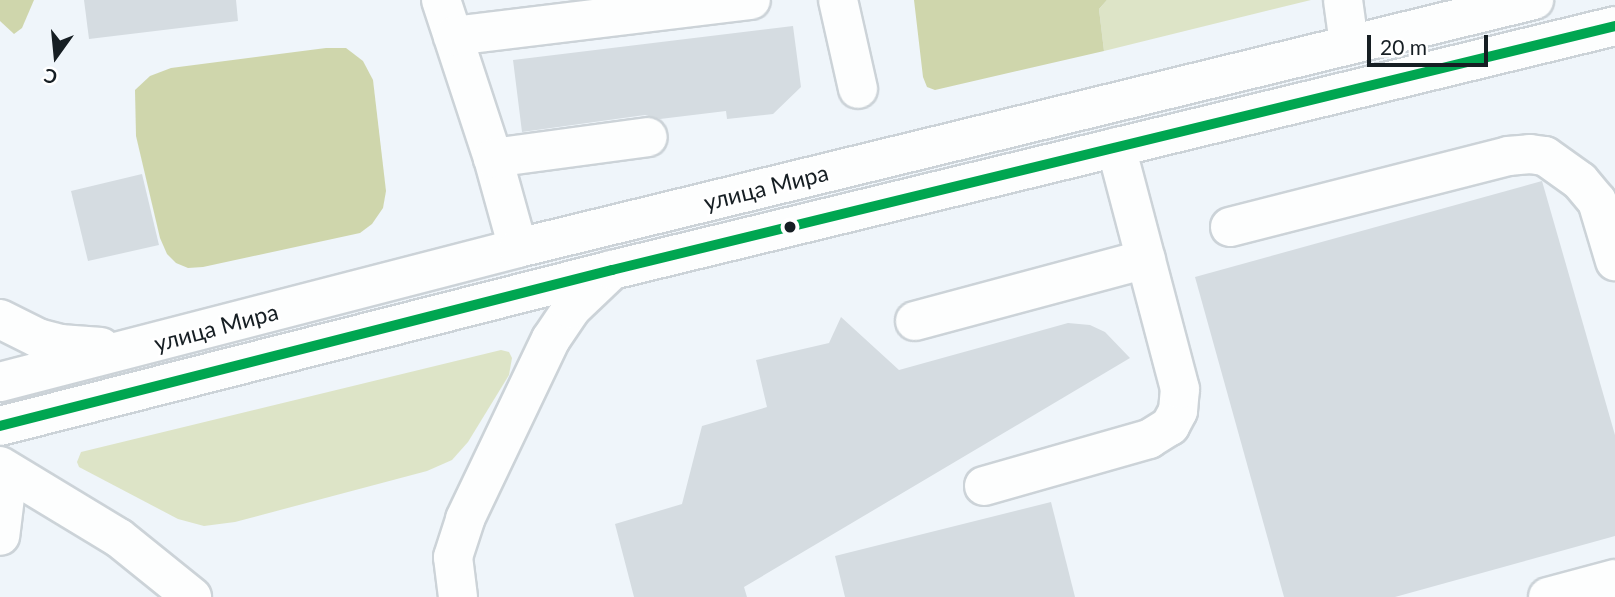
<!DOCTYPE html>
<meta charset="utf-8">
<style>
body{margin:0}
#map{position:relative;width:1615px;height:597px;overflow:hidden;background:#eff5fa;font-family:Lato,sans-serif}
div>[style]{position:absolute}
.green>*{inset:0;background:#dde4c7}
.forest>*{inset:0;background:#cfd6ac}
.building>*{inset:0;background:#d5dce1}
.roads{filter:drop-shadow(2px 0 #ccd3d8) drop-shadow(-2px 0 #ccd3d8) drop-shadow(0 2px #ccd3d8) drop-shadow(0 -2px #ccd3d8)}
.minor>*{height:38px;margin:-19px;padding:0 19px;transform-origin:19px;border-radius:19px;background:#fdfefe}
.major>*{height:38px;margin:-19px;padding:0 19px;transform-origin:19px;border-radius:19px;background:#fdfefe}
.bus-1>*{height:10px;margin:-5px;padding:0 5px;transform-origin:5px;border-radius:5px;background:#00a651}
.dots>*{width:19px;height:19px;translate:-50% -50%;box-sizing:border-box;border:4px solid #fff;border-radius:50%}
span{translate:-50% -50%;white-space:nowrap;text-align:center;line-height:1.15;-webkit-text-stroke:5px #fff;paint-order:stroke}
.street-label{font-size:23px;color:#161e23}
.north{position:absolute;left:21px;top:21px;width:70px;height:70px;-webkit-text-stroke:5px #fff;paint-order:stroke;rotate:195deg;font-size:19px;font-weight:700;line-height:28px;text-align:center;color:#161e23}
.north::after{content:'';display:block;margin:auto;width:24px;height:32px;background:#161e23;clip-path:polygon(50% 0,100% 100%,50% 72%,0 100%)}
.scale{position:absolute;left:1367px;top:35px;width:121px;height:32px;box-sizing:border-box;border:4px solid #161e23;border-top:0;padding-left:9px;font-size:21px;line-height:24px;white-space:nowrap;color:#161e23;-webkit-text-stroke:5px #fff;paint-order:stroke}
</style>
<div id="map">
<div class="green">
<div style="clip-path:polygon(1107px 0,1311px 0,1104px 51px,1099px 9px)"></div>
<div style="clip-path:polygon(501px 350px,509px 352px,512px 358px,509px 375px,468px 442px,452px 460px,427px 471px,235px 522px,204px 526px,178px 519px,79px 467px,77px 462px,81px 452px)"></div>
</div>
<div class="forest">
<div style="clip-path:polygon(0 0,34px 0,22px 28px,14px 34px,0 21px)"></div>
<div style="clip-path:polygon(914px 0,1107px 0,1099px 9px,1104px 51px,935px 90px,927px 87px,923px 77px)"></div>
<div style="clip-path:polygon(326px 48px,346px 48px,363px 61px,373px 80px,386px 191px,383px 208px,372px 224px,360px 233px,203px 267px,188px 268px,176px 263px,167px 254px,160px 238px,136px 136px,135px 90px,150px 76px,171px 68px)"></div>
</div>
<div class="building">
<div style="clip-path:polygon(84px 0,236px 0,238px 21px,89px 39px)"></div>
<div style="clip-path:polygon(793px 26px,801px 87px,773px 114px,727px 119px,726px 111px,660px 119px,645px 115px,522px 132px,513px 60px)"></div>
<div style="clip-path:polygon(142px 174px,159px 245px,88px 261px,71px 191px)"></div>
<div style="clip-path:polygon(1542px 181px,1615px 435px,1615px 536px,1395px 597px,1284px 597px,1195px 277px)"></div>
<div style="clip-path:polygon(841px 317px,899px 370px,1068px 323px,1090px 325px,1105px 332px,1130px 358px,744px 587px,747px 597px,634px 597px,615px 524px,682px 504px,702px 426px,767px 407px,756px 360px,829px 343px)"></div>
<div style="clip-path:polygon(1051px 502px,1075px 597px,845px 597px,835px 556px)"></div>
</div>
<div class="roads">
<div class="minor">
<div style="left:441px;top:0;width:166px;rotate:71.8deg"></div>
<div style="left:493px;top:158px;width:93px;rotate:74.5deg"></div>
<div style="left:838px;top:0;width:91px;rotate:77.3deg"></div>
<div style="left:1343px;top:0;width:44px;rotate:82.2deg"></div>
<div style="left:453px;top:36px;width:300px;rotate:-6.9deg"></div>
<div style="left:493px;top:158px;width:156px;rotate:-7.7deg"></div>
<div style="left:1230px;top:227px;width:287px;rotate:-14.3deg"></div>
<div style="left:1508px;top:156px;width:22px;rotate:-5deg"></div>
<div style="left:1530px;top:154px;width:15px;rotate:8deg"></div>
<div style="left:1545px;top:156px;width:43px;rotate:35.5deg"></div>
<div style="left:1580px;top:181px;width:26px;rotate:50deg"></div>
<div style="left:1597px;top:201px;width:63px;rotate:73.3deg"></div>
<div style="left:915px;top:321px;width:239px;rotate:-15deg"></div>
<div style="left:0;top:466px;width:139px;rotate:31.2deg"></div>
<div style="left:119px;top:538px;width:94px;rotate:38.9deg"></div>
<div style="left:0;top:469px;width:28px;rotate:80deg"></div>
<div style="left:5px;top:497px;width:39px;rotate:97deg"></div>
<div style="left:984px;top:486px;width:172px;rotate:-15.9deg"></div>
<div style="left:1149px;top:439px;width:25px;rotate:-32deg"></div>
<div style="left:1170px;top:426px;width:17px;rotate:-62deg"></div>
<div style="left:1178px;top:411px;width:22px;rotate:-85deg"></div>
<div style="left:1180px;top:389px;width:250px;rotate:-104.8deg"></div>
<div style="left:458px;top:597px;width:40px;rotate:-97.1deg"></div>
<div style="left:453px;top:557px;width:40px;rotate:-72deg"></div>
<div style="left:465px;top:519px;width:199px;rotate:-64.5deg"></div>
<div style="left:551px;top:339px;width:36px;rotate:-56deg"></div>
<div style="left:571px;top:309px;width:57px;rotate:-43.6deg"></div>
<div style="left:1548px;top:597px;width:69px;rotate:-15deg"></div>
</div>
<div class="major">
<div style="left:0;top:319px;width:42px;rotate:26.6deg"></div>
<div style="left:38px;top:338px;width:23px;rotate:15deg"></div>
<div style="left:60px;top:344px;width:41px;rotate:4.2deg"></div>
<div style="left:0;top:382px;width:535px;rotate:-14.5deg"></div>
<div style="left:518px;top:248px;width:1046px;rotate:-13.72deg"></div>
<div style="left:0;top:426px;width:632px;rotate:-14.3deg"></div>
<div style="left:612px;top:270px;width:1032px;rotate:-13.67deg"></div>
</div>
</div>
<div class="bus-1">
<div style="left:0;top:426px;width:632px;rotate:-14.3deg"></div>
<div style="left:612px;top:270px;width:1032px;rotate:-13.67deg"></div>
</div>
<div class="dots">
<div style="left:790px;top:227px;background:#161e23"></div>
</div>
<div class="street-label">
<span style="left:766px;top:187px;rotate:-14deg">улица Мира</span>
<span style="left:216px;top:327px;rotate:-15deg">улица Мира</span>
</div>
<div class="north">С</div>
<div class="scale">20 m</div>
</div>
